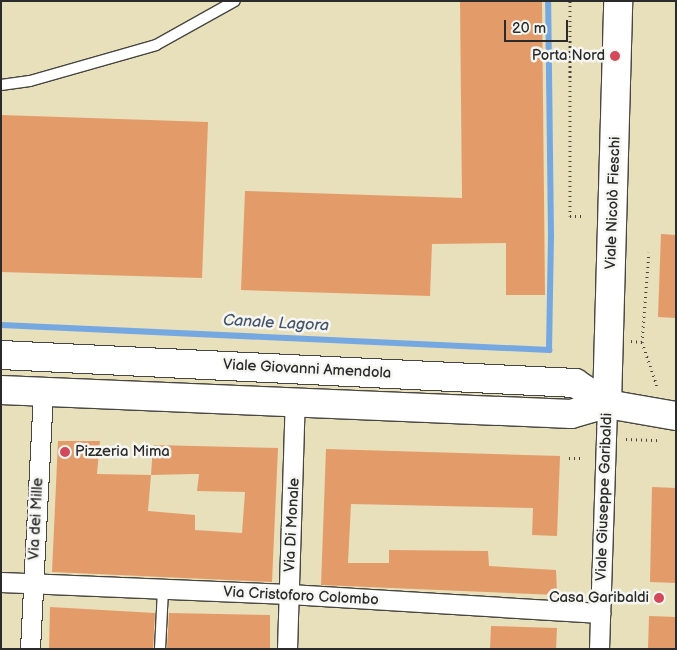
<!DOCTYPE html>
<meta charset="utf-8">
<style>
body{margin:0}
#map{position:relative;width:677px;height:650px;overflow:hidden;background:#e8dfbb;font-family:"Balsamiq Sans",sans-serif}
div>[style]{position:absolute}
.stream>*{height:6px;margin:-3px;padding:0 3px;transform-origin:3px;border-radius:3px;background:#75a7e1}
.building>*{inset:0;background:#e49b6a}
.path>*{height:3px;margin-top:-1.5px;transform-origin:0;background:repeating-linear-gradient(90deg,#474641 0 1px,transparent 0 5px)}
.roads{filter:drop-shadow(1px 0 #474641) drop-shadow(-1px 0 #474641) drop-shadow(0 1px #474641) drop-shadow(0 -1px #474641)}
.lane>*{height:10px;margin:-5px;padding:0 5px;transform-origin:5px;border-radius:5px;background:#fff}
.street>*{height:19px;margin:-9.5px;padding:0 9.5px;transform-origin:9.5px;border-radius:9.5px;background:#fff}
.secondary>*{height:28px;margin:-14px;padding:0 14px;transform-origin:14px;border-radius:14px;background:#fff}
.primary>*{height:28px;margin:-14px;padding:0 14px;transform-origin:14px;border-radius:14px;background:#fff}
.dots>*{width:14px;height:14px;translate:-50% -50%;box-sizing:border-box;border:2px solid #f6f6f2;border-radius:50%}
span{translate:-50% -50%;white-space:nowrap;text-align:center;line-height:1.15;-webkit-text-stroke:5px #f6f6f2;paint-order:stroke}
.poi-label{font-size:15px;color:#2b2b2b}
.right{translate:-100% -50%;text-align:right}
.left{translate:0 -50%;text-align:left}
.street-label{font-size:15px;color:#2b2b2b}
.water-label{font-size:16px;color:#45566b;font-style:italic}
.frame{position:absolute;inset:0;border:2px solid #2b2b2b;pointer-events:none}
.scale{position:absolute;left:504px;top:20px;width:64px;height:22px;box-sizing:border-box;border:2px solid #2b2b2b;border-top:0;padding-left:6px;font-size:15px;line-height:18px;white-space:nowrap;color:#2b2b2b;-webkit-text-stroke:4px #f6f6f2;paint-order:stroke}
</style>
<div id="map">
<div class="stream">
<div style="left:1px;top:325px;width:549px;rotate:2.61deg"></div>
<div style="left:549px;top:350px;width:115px;rotate:-89deg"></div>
<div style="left:551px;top:235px;width:234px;rotate:-90.7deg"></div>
</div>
<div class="building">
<div style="clip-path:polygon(460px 1px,542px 1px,545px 295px,506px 295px,506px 243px,432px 244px,430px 296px,241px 290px,245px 191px,462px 198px)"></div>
<div style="clip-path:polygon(1px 115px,208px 122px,202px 278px,1px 272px)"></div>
<div style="clip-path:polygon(661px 234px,676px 235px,676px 318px,658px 317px)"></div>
<div style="clip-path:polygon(evenodd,58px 441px,100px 441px,97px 474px,151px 475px,153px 445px,278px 448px,272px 582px,52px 572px,58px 441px,193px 474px,199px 474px,197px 491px,245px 492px,242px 533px,195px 530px,195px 515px,148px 511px,151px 475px,193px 474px)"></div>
<div style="clip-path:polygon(326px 449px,560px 456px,557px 536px,532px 535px,533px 508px,351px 504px,348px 563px,389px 563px,389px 550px,488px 551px,489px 566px,556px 570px,557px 595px,321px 585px)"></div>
<div style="clip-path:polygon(652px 487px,676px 488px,676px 583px,650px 582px)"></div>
<div style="clip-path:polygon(50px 607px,155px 613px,153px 649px,49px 649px)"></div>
<div style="clip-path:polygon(169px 613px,270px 615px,270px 649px,167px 649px)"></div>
<div style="clip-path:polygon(649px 616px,676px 617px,676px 649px,648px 649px)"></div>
<div style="clip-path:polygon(491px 626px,557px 628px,556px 649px,490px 649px)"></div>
</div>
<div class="path">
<div style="left:570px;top:1px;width:215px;rotate:90deg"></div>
<div style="left:570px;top:216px;width:14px"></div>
<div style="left:631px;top:341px;width:11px;rotate:5deg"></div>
<div style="left:642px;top:342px;width:46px;rotate:71.2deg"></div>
<div style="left:642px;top:342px;width:90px;rotate:-85.6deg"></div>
<div style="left:626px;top:439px;width:34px;rotate:2deg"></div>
<div style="left:569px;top:458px;width:14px"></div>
</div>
<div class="roads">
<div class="lane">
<div style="left:1px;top:85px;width:29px;rotate:-8deg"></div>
<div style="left:30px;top:81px;width:131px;rotate:-15.9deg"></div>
<div style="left:156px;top:45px;width:90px;rotate:-29.1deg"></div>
<div style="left:160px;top:649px;width:60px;rotate:-87.1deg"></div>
</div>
<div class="street">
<div style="left:1px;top:582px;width:288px;rotate:2.4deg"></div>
<div style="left:289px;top:594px;width:312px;rotate:3.5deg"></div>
<div style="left:30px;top:649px;width:259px;rotate:-87.1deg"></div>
<div style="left:287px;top:649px;width:248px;rotate:-88.2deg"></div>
<div style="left:599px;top:649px;width:245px;rotate:-88.1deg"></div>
</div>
<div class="secondary">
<div style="left:607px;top:404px;width:403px;rotate:-88.4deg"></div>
</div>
<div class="primary">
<div style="left:1px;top:355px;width:575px;rotate:2.79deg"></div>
<div style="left:575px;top:383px;width:38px;rotate:33deg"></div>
<div style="left:607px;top:404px;width:70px;rotate:9.9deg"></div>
<div style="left:1px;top:390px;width:571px;rotate:2.41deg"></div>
<div style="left:571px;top:414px;width:37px;rotate:-16deg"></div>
</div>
</div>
<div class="dots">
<div style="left:615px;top:56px;background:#d1495b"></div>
<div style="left:65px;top:452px;background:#d1495b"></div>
<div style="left:659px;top:598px;background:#d1495b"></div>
</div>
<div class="poi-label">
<span class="right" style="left:605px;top:56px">Porta Nord</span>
<span class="left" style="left:75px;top:452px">Pizzeria Mima</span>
<span class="right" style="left:649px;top:598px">Casa Garibaldi</span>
</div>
<div class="street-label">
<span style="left:613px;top:203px;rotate:-88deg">Viale Nicolò Fieschi</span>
<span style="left:307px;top:369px;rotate:3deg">Viale Giovanni Amendola</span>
<span style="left:604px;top:497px;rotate:-88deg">Viale Giuseppe Garibaldi</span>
<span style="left:36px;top:519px;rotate:-87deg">Via dei Mille</span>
<span style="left:292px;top:525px;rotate:-87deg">Via Di Monale</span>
<span style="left:301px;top:596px;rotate:3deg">Via Cristoforo Colombo</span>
</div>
<div class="water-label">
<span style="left:276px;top:324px;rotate:3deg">Canale Lagora</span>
</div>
<div class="frame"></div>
<div class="scale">20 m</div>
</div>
